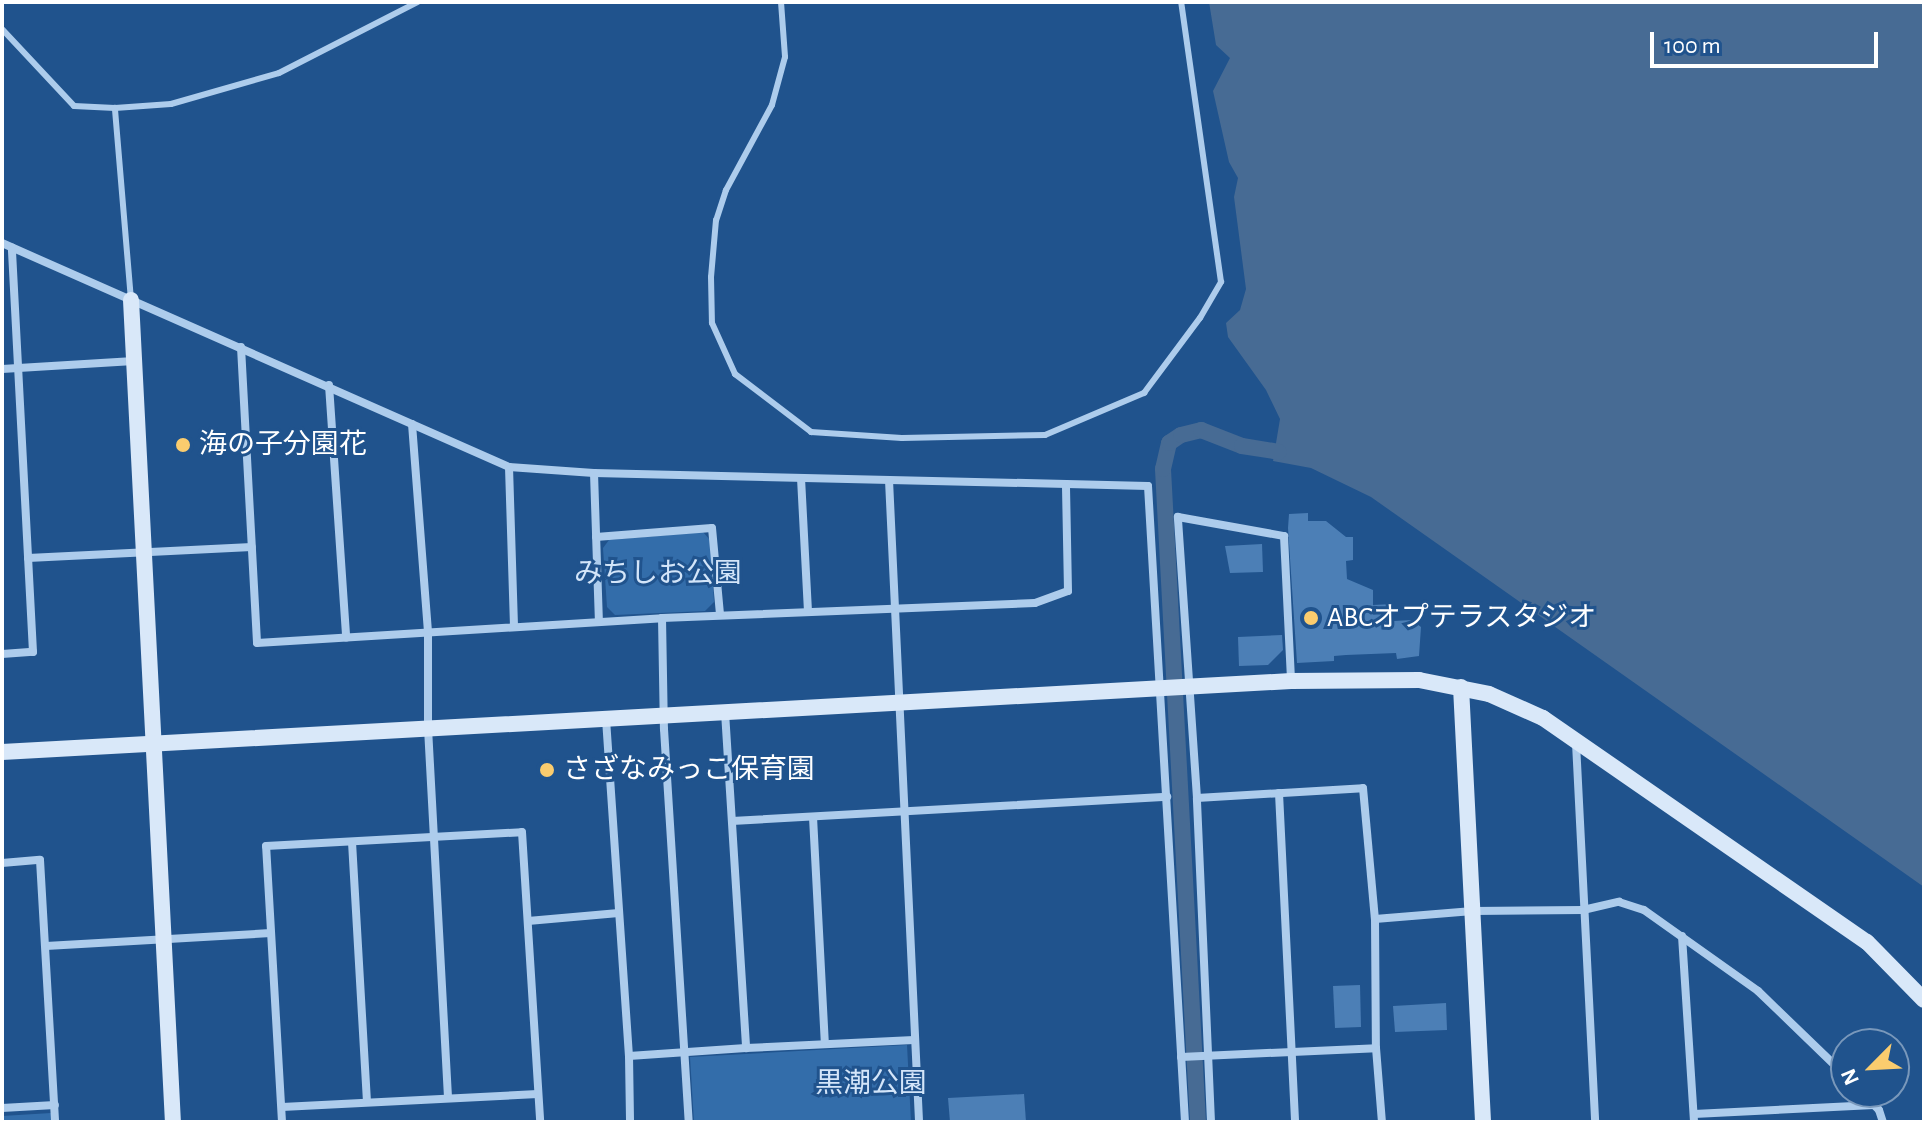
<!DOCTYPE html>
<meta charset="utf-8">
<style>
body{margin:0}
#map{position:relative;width:1926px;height:1124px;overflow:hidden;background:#20538d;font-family:"Alegreya Sans","Noto Sans JP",sans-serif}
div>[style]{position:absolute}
.green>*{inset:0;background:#336daa}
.water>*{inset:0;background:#476b94}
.canal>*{height:16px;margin:-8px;padding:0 8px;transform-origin:8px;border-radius:8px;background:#476b94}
.building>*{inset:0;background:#4c7fb6}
.lane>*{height:6px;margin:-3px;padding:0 3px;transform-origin:3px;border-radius:3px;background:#adccec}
.street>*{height:8px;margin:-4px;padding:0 4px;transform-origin:4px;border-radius:4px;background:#adccec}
.secondary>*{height:16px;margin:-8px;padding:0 8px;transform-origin:8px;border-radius:8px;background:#d9e8f9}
.dots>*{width:22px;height:22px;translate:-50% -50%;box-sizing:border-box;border:4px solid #20538d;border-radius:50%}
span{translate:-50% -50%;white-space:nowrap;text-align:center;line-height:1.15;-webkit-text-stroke:6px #20538d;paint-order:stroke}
.poi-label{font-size:28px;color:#fff}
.left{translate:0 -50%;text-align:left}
.park-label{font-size:28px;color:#d3e5f9}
.frame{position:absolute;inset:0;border:4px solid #fff;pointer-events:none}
.north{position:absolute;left:1830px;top:1028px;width:80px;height:80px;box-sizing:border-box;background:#20538d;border:2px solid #7998bb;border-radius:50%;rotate:246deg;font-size:22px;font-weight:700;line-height:32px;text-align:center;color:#fff}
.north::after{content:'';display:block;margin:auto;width:28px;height:36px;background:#facc6e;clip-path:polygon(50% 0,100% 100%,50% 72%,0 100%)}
.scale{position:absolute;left:1650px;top:32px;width:228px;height:36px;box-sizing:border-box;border:4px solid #fff;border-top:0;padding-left:10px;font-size:24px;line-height:28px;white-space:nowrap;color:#fff;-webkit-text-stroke:6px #20538d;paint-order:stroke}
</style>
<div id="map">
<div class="green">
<div style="clip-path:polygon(703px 532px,710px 540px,714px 602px,705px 611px,615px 615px,607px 607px,603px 548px,609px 540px)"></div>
<div style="clip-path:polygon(907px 1045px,911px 1122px,694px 1122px,690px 1057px)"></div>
<div style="clip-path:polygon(51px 1113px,52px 1122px,2px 1122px,2px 1116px)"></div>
</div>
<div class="water">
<div style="clip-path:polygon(1209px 2px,1924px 2px,1924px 887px,1371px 497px,1311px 468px,1273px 461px,1280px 419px,1266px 390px,1228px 337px,1226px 323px,1240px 310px,1246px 289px,1234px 197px,1238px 178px,1229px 162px,1213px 91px,1230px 58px,1216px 45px)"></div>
</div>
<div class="canal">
<div style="left:1198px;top:1122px;width:654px;rotate:-93.07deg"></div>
<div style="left:1163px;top:469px;width:27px;rotate:-77deg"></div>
<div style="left:1169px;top:443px;width:14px;rotate:-34deg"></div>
<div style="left:1181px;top:435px;width:21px;rotate:-14deg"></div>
<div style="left:1201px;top:430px;width:44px;rotate:21.3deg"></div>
<div style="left:1242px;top:446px;width:37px;rotate:9deg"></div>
</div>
<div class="building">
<div style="clip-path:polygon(1308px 513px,1308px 521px,1326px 521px,1346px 537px,1353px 537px,1353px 560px,1346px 561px,1347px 579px,1373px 590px,1373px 605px,1393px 604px,1394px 621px,1412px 620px,1421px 627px,1419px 656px,1397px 659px,1396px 653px,1346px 655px,1334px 656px,1334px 661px,1297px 663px,1288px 528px,1289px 514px)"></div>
<div style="clip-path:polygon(1262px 544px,1263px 572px,1230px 573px,1225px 546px)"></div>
<div style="clip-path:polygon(1282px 635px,1283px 650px,1268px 665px,1239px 666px,1238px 637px)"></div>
<div style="clip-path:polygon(1360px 985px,1361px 1027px,1335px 1028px,1333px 986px)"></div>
<div style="clip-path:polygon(1446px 1003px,1447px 1030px,1395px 1032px,1393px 1006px)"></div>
<div style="clip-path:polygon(1024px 1094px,1026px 1122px,950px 1122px,948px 1098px)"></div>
</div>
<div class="lane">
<div style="left:781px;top:2px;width:55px;rotate:85.8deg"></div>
<div style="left:785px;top:57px;width:50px;rotate:105.2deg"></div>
<div style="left:772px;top:105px;width:97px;rotate:118.4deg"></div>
<div style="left:726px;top:190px;width:32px;rotate:108deg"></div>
<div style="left:716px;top:220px;width:57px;rotate:95deg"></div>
<div style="left:711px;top:277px;width:46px;rotate:88.8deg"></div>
<div style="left:712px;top:323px;width:56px;rotate:65.7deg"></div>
<div style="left:735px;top:374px;width:96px;rotate:37.3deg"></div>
<div style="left:811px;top:432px;width:91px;rotate:3.8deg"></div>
<div style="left:902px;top:438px;width:143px;rotate:-1.2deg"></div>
<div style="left:1045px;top:435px;width:108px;rotate:-23deg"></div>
<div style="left:1144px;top:393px;width:94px;rotate:-53.3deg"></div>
<div style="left:1200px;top:318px;width:42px;rotate:-59.7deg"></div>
<div style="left:1221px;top:282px;width:283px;rotate:-98.1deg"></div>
<div style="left:2px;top:29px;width:105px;rotate:46.9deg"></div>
<div style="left:74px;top:106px;width:41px;rotate:2.8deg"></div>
<div style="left:131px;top:300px;width:193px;rotate:-94.8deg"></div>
<div style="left:115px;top:108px;width:56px;rotate:-4.1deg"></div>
<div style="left:171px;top:104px;width:112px;rotate:-16deg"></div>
<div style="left:279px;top:73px;width:156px;rotate:-27.1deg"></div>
</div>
<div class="street">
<div style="left:2px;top:243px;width:554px;rotate:23.84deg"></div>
<div style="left:509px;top:467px;width:85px;rotate:4deg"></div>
<div style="left:594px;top:473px;width:554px;rotate:1.34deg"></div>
<div style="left:1148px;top:486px;width:637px;rotate:86.67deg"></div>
<div style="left:241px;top:347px;width:296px;rotate:86.9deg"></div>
<div style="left:257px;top:643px;width:406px;rotate:-3.5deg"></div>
<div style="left:662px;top:618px;width:373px;rotate:-2.3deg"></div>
<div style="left:1035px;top:603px;width:35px;rotate:-20deg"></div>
<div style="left:1068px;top:591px;width:107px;rotate:-91.1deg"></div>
<div style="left:2px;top:369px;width:132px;rotate:-3.5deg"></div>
<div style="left:329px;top:385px;width:253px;rotate:86.1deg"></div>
<div style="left:412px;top:424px;width:209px;rotate:85.6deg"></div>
<div style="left:428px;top:632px;width:96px;rotate:90deg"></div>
<div style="left:428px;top:728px;width:369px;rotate:86.9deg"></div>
<div style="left:509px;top:467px;width:160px;rotate:88.2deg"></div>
<div style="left:594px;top:473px;width:149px;rotate:88.1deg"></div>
<div style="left:801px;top:478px;width:133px;rotate:87deg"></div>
<div style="left:889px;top:480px;width:643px;rotate:87.32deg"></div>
<div style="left:596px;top:537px;width:116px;rotate:-4.4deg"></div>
<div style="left:712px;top:528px;width:87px;rotate:84.7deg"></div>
<div style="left:28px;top:558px;width:224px;rotate:-2.8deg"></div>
<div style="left:662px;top:618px;width:111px;rotate:89deg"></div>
<div style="left:664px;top:729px;width:394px;rotate:86.4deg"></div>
<div style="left:2px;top:654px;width:31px;rotate:-4deg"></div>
<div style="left:33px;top:652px;width:405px;rotate:-93deg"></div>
<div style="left:725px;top:712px;width:337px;rotate:86.4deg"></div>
<div style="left:746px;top:1048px;width:168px;rotate:-2.7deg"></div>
<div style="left:606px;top:719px;width:338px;rotate:86.1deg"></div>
<div style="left:629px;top:1056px;width:66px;rotate:89.1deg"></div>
<div style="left:1576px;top:743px;width:379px;rotate:87.1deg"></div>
<div style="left:1279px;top:793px;width:329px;rotate:87.2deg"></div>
<div style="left:1197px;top:798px;width:166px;rotate:-3.4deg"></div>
<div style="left:1363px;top:788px;width:132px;rotate:84.8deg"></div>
<div style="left:1375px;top:919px;width:129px;rotate:89.6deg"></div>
<div style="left:1376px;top:1048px;width:74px;rotate:85.4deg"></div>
<div style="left:813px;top:817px;width:227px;rotate:87deg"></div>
<div style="left:732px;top:821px;width:436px;rotate:-3.2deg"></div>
<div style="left:352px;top:842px;width:259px;rotate:86.7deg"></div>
<div style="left:2px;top:863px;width:38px;rotate:-5deg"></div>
<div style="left:40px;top:860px;width:262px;rotate:86.7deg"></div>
<div style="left:1375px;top:919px;width:98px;rotate:-4.7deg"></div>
<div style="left:1473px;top:911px;width:110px;rotate:-0.5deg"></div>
<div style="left:1583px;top:910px;width:37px;rotate:-13deg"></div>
<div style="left:1619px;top:902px;width:26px;rotate:18deg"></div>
<div style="left:1644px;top:910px;width:140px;rotate:35.4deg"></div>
<div style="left:1758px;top:991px;width:122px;rotate:44deg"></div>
<div style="left:528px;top:921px;width:91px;rotate:-5deg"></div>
<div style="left:1682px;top:936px;width:186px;rotate:86.3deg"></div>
<div style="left:46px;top:946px;width:225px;rotate:-3.3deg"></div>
<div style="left:629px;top:1056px;width:117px;rotate:-3.9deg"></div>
<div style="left:1181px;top:1057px;width:195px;rotate:-2.6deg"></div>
<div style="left:1861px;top:1092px;width:25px;rotate:45deg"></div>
<div style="left:1879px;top:1110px;width:13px;rotate:72deg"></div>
<div style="left:282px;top:1107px;width:256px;rotate:-2.9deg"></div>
<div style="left:2px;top:1108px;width:53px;rotate:-3.2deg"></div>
<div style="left:1694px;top:1114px;width:180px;rotate:-2.9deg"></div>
<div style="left:282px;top:1122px;width:276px;rotate:-93.3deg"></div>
<div style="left:266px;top:846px;width:256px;rotate:-3.1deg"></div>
<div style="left:522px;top:832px;width:291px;rotate:86.4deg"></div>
<div style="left:1211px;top:1122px;width:324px;rotate:-92.5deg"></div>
<div style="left:1197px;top:798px;width:282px;rotate:-93.9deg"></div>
<div style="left:1178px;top:517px;width:108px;rotate:10.2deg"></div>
<div style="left:1284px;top:536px;width:145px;rotate:87.2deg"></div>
</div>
<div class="secondary">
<div style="left:131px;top:300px;width:823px;rotate:87.08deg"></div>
<div style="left:1461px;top:687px;width:436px;rotate:87.1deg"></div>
<div style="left:2px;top:752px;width:1291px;rotate:-3.15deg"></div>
<div style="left:1291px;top:681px;width:128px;rotate:-0.4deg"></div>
<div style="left:1419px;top:680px;width:71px;rotate:11.3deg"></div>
<div style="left:1489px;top:694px;width:59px;rotate:24deg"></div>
<div style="left:1543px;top:718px;width:394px;rotate:34.7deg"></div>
<div style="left:1867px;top:942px;width:81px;rotate:45.5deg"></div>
</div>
<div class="dots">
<div style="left:183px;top:445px;background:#facc6e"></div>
<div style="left:1311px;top:618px;background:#facc6e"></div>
<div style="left:547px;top:770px;background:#facc6e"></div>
</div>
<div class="poi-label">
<span class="left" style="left:199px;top:445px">海の子分園花</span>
<span class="left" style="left:1327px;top:618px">ABCオプテラスタジオ</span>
<span class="left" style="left:563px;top:770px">さざなみっこ保育園</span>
</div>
<div class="park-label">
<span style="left:658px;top:574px">みちしお公園</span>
<span style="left:871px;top:1084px">黒潮公園</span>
</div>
<div class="frame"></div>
<div class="north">N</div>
<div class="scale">100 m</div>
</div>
